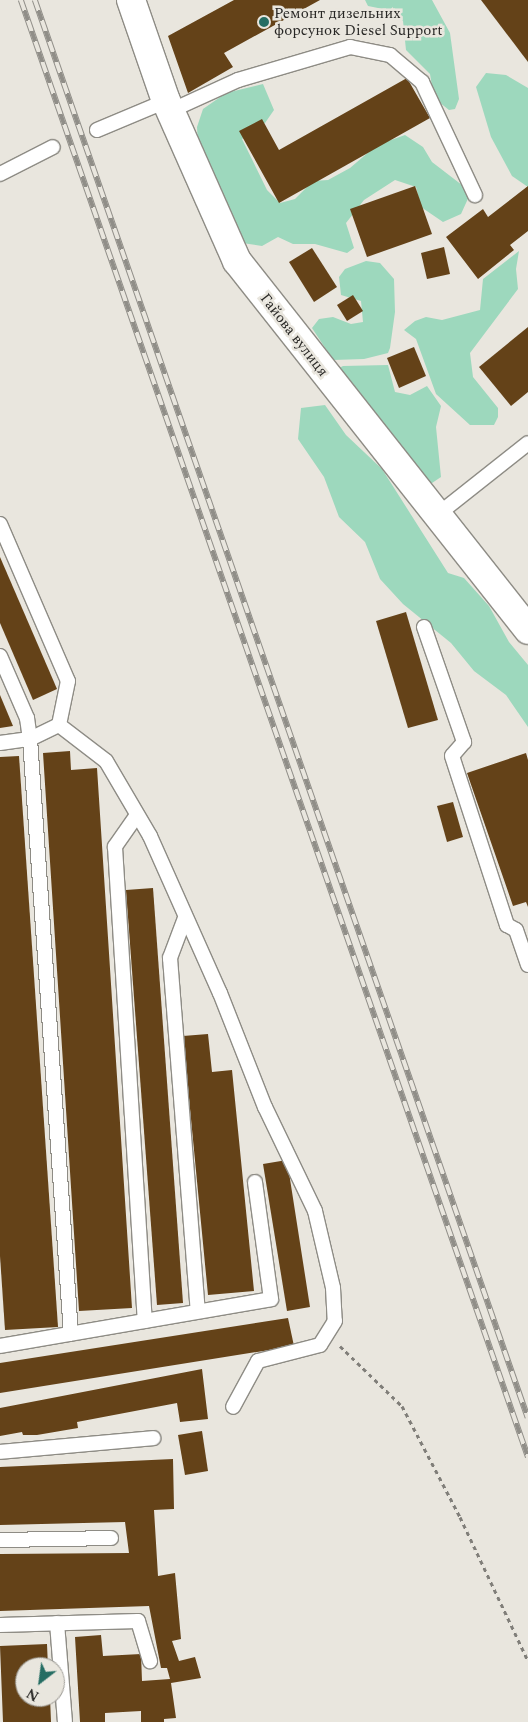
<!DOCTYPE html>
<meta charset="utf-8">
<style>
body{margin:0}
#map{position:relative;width:528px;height:1722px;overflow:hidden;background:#e9e6de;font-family:Spectral,serif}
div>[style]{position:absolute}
.green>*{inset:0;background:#9dd8bd}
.building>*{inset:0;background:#644218}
.path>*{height:3px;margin-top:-1.5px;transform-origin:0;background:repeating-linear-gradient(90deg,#807e79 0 4px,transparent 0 8px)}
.roads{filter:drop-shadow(1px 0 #8e8c85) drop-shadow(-1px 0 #8e8c85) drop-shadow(0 1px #8e8c85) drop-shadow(0 -1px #8e8c85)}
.service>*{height:14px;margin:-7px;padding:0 7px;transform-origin:7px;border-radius:7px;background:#fff}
.minor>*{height:28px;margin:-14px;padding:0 14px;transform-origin:14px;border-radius:14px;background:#fff}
.rail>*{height:5.5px;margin-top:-2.75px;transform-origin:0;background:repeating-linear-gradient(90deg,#e9e6de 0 11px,#908e88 0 22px);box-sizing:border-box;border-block:1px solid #908e88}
.dots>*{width:14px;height:14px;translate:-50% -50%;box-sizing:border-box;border:2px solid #e9e6de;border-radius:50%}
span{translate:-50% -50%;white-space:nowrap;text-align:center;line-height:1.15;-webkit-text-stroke:5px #e9e6de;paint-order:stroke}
.poi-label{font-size:15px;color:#282725}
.left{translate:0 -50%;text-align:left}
.street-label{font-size:15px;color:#282725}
.north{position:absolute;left:15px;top:1657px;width:50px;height:50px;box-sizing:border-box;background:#e9e6de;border:1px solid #9c9a94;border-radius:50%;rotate:210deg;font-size:14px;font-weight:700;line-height:20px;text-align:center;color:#282725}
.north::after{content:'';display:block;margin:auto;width:18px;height:22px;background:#256d63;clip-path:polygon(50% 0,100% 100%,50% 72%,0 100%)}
</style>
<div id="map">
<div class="green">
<div style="clip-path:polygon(365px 0,432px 0,450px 33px,459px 99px,455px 109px,449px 110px,434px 98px,430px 74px,406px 50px,403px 21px,388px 10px,368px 6px)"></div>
<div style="clip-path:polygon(486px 73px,506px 75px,528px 88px,528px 187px,512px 176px,491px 137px,476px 87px)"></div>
<div style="clip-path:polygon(263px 84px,274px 110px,265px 123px,242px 139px,267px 190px,280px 203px,295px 199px,313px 181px,328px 180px,350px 168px,377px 145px,405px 135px,423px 147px,432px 162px,471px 192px,461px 214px,443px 222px,421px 207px,416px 187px,395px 180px,364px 200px,346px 223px,354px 248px,347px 253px,315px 244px,293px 244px,278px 237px,262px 246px,228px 241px,199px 165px,197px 127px,203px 109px,226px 93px)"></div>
<div style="clip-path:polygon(519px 251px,516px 269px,518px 289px,470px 353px,473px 377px,498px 408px,498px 417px,494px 425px,470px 425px,436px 394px,416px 339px,404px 330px,415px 321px,426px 317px,442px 320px,480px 310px,483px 279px)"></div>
<div style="clip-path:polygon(366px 261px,380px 263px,394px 279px,395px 312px,390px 348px,388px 353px,364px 359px,333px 360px,312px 328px,319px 319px,333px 317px,351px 324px,363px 322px,361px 301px,341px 295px,339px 277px,345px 269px)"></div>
<div style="clip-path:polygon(388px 365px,395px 392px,410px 395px,427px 386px,441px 406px,436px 427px,441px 477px,429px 485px,328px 374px,343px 366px)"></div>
<div style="clip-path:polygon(325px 405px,346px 435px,382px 469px,448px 573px,464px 578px,489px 606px,509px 642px,528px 665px,528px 727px,506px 695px,474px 671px,451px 643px,403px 604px,380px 579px,365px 542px,339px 517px,324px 477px,298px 439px,301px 408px)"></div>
</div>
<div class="building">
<div style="clip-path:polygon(234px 0,320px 0,224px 53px,233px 67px,188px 93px,168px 36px)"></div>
<div style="clip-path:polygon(481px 0,528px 0,528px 62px)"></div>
<div style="clip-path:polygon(407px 78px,430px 118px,279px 203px,239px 131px,262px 119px,279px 150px)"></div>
<div style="clip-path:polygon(415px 186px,432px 234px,367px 257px,350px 209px)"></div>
<div style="clip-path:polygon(528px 186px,528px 231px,510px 245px,514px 250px,478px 279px,446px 237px,483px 209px,488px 217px)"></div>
<div style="clip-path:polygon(444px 247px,450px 274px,427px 279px,421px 253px)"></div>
<div style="clip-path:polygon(312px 248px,337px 287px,314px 302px,289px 262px)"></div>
<div style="clip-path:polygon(353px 295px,363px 311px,347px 321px,337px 305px)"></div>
<div style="clip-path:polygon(528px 327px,528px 392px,511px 406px,479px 367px)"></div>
<div style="clip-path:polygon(414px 347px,426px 376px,399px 388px,387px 358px)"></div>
<div style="clip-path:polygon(0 557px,57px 689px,33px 700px,0 623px)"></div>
<div style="clip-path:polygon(406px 612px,438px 720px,408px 728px,376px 621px)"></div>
<div style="clip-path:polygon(0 695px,13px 726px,0 728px)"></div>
<div style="clip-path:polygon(70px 751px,71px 770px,97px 768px,132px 1308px,79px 1311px,43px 753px)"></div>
<div style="clip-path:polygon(526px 753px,528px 760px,528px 907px,526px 902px,513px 906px,467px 773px)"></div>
<div style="clip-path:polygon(19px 756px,58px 1327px,5px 1330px,0 1256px,0 757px)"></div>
<div style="clip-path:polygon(453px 802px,463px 837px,447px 842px,437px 806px)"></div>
<div style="clip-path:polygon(153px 888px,183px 1303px,157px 1305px,126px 890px)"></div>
<div style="clip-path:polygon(208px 1034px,212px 1072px,232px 1070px,254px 1291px,208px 1295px,183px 1036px)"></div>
<div style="clip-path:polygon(287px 1160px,310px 1307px,287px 1311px,263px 1164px)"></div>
<div style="clip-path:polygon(288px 1318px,294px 1346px,0 1393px,0 1363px)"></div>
<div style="clip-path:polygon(202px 1369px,208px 1419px,180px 1422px,177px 1403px,77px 1422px,78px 1428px,37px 1435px,23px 1435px,22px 1432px,0 1436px,0 1408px)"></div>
<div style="clip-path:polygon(202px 1431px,208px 1471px,185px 1475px,178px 1435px)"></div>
<div style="clip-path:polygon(173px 1459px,174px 1509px,154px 1510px,158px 1576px,175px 1573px,181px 1639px,172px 1641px,179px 1661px,195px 1657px,201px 1678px,171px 1683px,176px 1718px,164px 1719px,164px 1722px,141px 1722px,141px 1711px,105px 1713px,105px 1722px,80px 1722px,75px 1637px,101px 1635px,103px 1656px,141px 1654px,142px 1681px,170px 1679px,167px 1668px,161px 1668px,149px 1606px,0 1611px,0 1554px,129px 1553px,125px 1522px,0 1525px,0 1467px)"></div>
<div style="clip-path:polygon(47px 1644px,48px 1667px,25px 1667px,25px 1697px,50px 1697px,51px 1722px,3px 1722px,0 1646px)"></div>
</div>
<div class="path">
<div style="left:340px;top:1346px;width:86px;rotate:44.1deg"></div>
<div style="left:402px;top:1406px;width:125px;rotate:62.4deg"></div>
<div style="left:460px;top:1517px;width:159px;rotate:64.7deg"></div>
</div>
<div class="roads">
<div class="service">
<div style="left:170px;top:111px;width:75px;rotate:-24.5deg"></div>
<div style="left:238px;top:80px;width:117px;rotate:-16.4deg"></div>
<div style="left:350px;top:47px;width:41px;rotate:11.3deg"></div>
<div style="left:390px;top:55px;width:42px;rotate:40.2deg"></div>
<div style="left:422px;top:82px;width:125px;rotate:64.9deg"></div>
<div style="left:97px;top:130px;width:75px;rotate:-22.8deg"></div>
<div style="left:0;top:174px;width:59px;rotate:-27deg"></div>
<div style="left:436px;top:516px;width:117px;rotate:-38.4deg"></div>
<div style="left:0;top:524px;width:171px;rotate:66.6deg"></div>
<div style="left:68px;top:681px;width:45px;rotate:101.6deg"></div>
<div style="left:424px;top:627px;width:122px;rotate:70.8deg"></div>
<div style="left:464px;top:742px;width:18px;rotate:131deg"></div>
<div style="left:452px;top:756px;width:178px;rotate:72deg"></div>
<div style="left:507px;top:925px;width:10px;rotate:29deg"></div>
<div style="left:516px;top:930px;width:37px;rotate:71deg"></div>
<div style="left:0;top:656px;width:68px;rotate:66.5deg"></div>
<div style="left:27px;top:718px;width:21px;rotate:82deg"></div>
<div style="left:30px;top:739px;width:596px;rotate:86.06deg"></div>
<div style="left:0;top:743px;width:30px;rotate:-8deg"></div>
<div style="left:30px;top:739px;width:32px;rotate:-26deg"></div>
<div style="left:59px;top:725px;width:59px;rotate:37.5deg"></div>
<div style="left:106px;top:761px;width:87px;rotate:59.6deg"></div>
<div style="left:150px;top:836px;width:172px;rotate:66deg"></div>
<div style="left:220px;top:993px;width:123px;rotate:68.5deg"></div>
<div style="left:265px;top:1107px;width:115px;rotate:64.3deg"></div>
<div style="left:315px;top:1211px;width:79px;rotate:76.8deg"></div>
<div style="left:333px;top:1288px;width:33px;rotate:87deg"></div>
<div style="left:335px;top:1321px;width:28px;rotate:122deg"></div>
<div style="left:320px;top:1345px;width:64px;rotate:165.5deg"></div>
<div style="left:258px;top:1361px;width:52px;rotate:118.5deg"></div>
<div style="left:137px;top:815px;width:39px;rotate:125deg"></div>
<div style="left:115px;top:847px;width:475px;rotate:86.4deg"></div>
<div style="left:185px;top:918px;width:43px;rotate:110.6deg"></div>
<div style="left:170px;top:958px;width:354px;rotate:85.5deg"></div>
<div style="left:0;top:1346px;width:275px;rotate:-9.8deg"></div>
<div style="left:271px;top:1299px;width:118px;rotate:-97.8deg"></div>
<div style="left:0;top:1452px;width:154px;rotate:-5.2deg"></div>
<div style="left:0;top:1540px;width:111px;rotate:-1deg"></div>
<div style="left:57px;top:1623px;width:99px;rotate:85.4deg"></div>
<div style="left:0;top:1625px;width:138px;rotate:-1.7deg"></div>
<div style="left:138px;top:1621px;width:42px;rotate:73.3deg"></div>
</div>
<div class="minor">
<div style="left:131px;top:0;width:107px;rotate:70.9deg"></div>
<div style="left:166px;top:101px;width:175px;rotate:66.1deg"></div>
<div style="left:237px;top:261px;width:470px;rotate:51.7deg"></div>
</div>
</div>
<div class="rail">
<div style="left:21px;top:0;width:1543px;rotate:70.81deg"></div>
<div style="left:35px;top:0;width:1501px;rotate:70.83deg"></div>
</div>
<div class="dots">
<div style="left:264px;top:22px;background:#256d63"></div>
</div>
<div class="poi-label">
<span class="left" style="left:274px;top:22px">Ремонт дизельних<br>форсунок Diesel Support</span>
</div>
<div class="street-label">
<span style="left:294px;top:335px;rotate:52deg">Гайова вулиця</span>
</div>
<div class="north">N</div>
</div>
